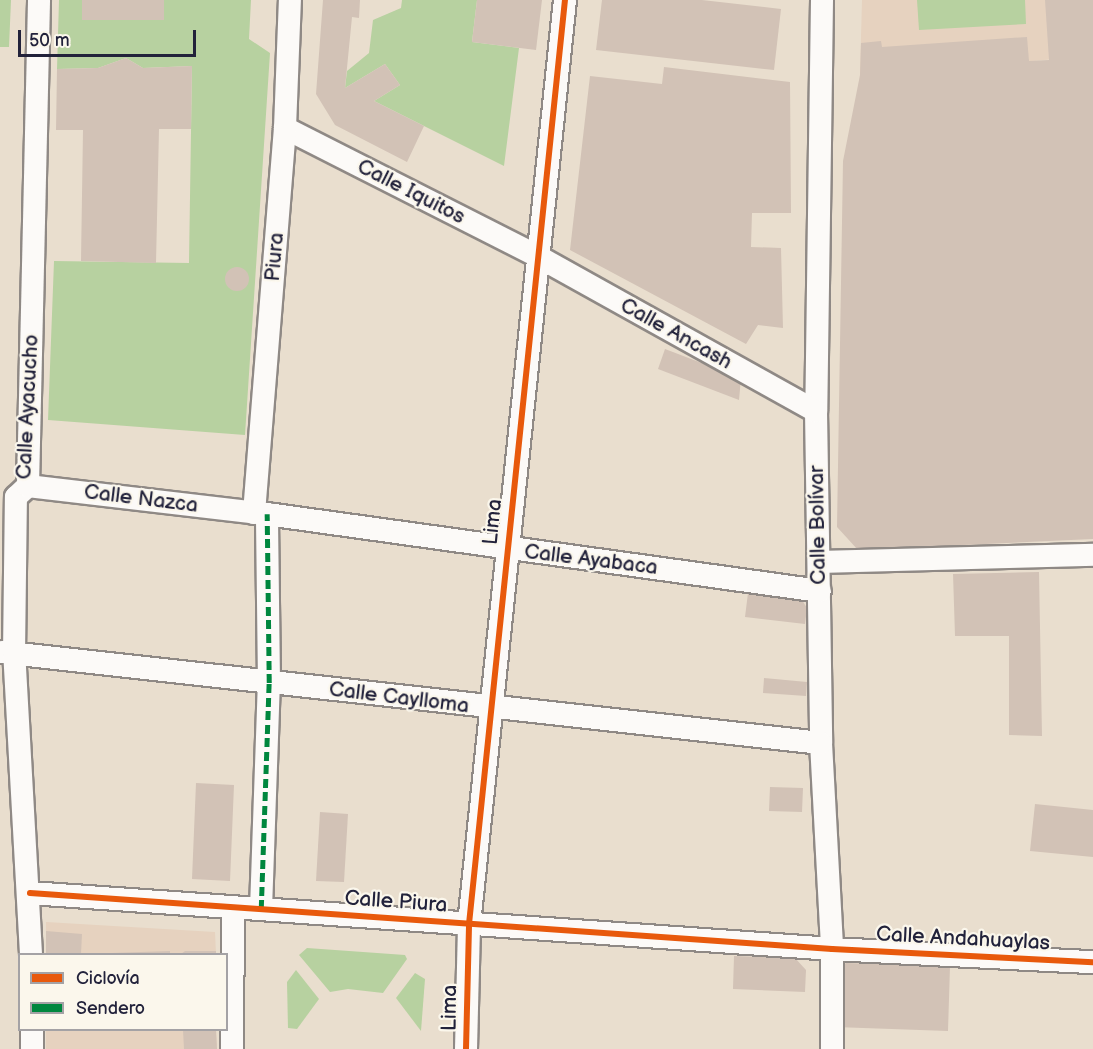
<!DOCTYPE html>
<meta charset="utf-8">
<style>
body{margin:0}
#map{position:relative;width:1093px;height:1049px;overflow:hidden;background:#e9dece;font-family:"Balsamiq Sans",sans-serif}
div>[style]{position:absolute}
.built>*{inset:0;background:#e6d2bf}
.green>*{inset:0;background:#b7d1a0}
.building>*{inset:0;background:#d2c2b6}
.round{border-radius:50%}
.roads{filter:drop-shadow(2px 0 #8f8985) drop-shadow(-2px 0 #8f8985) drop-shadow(0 2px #8f8985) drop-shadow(0 -2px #8f8985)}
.street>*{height:22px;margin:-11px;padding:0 11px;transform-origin:11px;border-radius:11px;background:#fcfaf8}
.quiet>*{height:4.5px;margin-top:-2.25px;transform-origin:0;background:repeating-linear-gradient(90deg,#00873e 0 9px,transparent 0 13.5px)}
.cycleway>*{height:6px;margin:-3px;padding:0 3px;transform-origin:3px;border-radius:3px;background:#e8590c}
span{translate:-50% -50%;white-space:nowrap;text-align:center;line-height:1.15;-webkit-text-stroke:4.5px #fbf7ec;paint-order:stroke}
.street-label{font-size:21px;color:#22223b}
.legend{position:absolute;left:18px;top:953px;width:210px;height:78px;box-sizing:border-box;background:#fbf7ec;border:2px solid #a4a2a5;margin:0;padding:8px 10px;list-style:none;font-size:18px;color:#22223b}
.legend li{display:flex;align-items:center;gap:12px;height:30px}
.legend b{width:30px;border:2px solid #a4a2a5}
.scale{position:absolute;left:18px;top:30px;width:178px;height:27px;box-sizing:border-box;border:3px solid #22223b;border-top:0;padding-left:8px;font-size:18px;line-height:21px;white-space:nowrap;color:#22223b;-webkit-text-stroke:4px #fbf7ec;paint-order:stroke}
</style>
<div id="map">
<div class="built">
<div style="clip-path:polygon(862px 0,1077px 0,1081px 57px,860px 75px)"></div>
<div style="clip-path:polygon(46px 922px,215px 932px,216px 954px,46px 954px)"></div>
<div style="clip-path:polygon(46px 1030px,216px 1030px,217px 1049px,46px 1049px)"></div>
</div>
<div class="green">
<div style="clip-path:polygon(0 0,11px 0,9px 47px,0 47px)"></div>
<div style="clip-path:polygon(59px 0,82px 0,83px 20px,164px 20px,164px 0,251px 0,249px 39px,270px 53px,245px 435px,48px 420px,54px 261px,189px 263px,192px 66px,143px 68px,126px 58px,98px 68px,57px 69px)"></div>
<div style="clip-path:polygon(402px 0,477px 0,472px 42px,519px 48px,504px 166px,374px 101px,400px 85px,385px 64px,345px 88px,347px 71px,369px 53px,373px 20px,401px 8px)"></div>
<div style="clip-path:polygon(917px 0,1025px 0,1026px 24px,919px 30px)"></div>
<div style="clip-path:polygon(307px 948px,405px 955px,407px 959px,383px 993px,348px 989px,330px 992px,299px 955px)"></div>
<div style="clip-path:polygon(296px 970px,319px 999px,297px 1029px,288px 1028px,287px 982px)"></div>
<div style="clip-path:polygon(415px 973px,425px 979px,421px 1031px,396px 998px)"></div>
</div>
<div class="building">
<div style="clip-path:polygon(82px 0,164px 0,164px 20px,82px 20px)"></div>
<div style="clip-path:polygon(323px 0,360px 0,359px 18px,352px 17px,345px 88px,385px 64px,400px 85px,374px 101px,424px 126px,407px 162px,335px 125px,316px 94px)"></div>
<div style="clip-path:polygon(477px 0,542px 0,536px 50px,472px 42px)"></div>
<div style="clip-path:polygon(602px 0,702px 0,781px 9px,774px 70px,596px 50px)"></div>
<div style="clip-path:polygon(1045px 0,1093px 0,1093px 539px,858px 550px,837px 527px,843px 161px,860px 75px,861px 43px,881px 41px,882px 47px,1027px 37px,1029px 61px,1049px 60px)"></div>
<div style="clip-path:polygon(126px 58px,143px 68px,192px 66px,191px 129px,159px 129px,156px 263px,81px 261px,83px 130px,56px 130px,57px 69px,98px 68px)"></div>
<div style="clip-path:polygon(664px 67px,790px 82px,791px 213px,752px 213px,751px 247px,781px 248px,783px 328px,758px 325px,746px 344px,570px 250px,590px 76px,662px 84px)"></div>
<div class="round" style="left:225px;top:267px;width:24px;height:24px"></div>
<div style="clip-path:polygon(665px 349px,741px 378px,739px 400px,658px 369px)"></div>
<div style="clip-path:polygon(1039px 572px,1042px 736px,1009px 735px,1009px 636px,955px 636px,953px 574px)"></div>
<div style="clip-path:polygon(748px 593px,802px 600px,807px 608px,805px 624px,745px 617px)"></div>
<div style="clip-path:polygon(764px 678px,807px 682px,806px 696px,763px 693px)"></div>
<div style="clip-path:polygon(196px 783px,234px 785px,230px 881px,192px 879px)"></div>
<div style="clip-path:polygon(770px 787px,803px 788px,802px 812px,769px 811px)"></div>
<div style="clip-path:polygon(1035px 804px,1093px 810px,1093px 857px,1030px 851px)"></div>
<div style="clip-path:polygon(320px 812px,348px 814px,344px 882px,316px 881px)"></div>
<div style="clip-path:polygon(46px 931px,82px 934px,81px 954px,46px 954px)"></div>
<div style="clip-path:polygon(170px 951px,170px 954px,112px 954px,112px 953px)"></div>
<div style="clip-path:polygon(185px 951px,216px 951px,216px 954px,181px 954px)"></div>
<div style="clip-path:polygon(734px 956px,795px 958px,806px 970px,805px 992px,733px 989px)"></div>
<div style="clip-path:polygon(846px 963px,950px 966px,948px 1031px,835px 1027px,837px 971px)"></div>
<div style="clip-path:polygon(183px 1030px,216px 1030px,217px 1049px,184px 1049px)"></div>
</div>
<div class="roads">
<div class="street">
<div style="left:822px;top:0;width:411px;rotate:90.8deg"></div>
<div style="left:816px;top:411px;width:332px;rotate:89.1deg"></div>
<div style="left:821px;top:743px;width:206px;rotate:86.9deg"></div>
<div style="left:832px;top:949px;width:100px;rotate:90deg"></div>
<div style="left:285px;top:128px;width:283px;rotate:26.9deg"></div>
<div style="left:537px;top:256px;width:319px;rotate:29.1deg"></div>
<div style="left:28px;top:486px;width:241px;rotate:6.7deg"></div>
<div style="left:267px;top:514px;width:558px;rotate:7.93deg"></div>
<div style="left:254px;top:513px;width:386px;rotate:-85.4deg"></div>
<div style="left:285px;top:128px;width:128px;rotate:-87.8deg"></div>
<div style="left:820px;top:562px;width:273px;rotate:-1.5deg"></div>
<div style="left:1px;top:652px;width:825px;rotate:6.33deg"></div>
<div style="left:30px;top:893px;width:804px;rotate:3.99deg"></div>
<div style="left:832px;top:949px;width:261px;rotate:2.9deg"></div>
<div style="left:261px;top:909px;width:226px;rotate:-88deg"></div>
<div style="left:269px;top:683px;width:169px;rotate:-90.7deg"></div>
<div style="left:31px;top:954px;width:300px;rotate:-93.2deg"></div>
<div style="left:14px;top:654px;width:157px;rotate:-89.3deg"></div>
<div style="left:16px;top:497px;width:16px;rotate:-43deg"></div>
<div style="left:28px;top:486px;width:486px;rotate:-88.7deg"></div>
<div style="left:32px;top:1030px;width:19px;rotate:90deg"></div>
<div style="left:232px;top:1049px;width:142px;rotate:-89.6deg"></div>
<div style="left:466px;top:1049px;width:125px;rotate:-88.6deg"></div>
<div style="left:469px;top:924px;width:929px;rotate:-84.07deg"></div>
</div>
</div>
<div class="quiet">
<div style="left:261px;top:909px;width:226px;rotate:-88deg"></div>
<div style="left:269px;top:683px;width:169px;rotate:-90.7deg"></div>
</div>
<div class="cycleway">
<div style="left:30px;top:893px;width:804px;rotate:3.99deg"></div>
<div style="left:832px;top:949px;width:261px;rotate:2.9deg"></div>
<div style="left:466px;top:1049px;width:125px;rotate:-88.6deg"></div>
<div style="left:469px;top:924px;width:929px;rotate:-84.07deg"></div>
</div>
<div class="street-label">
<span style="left:411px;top:192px;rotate:27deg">Calle Iquitos</span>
<span style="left:275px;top:257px;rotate:-85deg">Piura</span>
<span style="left:676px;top:334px;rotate:29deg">Calle Ancash</span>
<span style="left:28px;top:407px;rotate:-87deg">Calle Ayacucho</span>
<span style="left:141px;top:499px;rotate:7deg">Calle Nazca</span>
<span style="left:493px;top:522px;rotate:-84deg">Lima</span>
<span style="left:818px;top:525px;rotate:-91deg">Calle Bolívar</span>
<span style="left:591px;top:560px;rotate:7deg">Calle Ayabaca</span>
<span style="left:399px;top:698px;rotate:7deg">Calle Caylloma</span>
<span style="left:396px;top:902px;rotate:4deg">Calle Piura</span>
<span style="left:963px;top:939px;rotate:3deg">Calle Andahuaylas</span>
<span style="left:450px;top:1008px;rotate:-89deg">Lima</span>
</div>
<ul class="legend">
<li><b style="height:8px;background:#e8590c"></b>Ciclovía</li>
<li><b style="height:8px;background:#00873e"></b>Sendero</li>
</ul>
<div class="scale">50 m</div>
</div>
